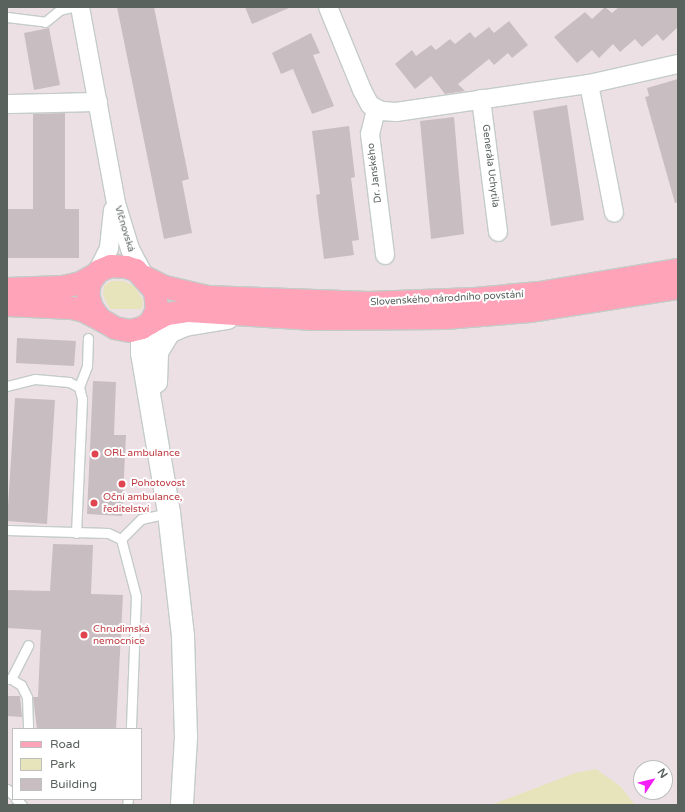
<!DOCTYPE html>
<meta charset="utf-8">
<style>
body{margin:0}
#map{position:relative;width:685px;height:812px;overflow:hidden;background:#ede0e4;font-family:"Varela Round",sans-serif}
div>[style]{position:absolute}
.green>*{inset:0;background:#e7e3ba}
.building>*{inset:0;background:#c8bdc0}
.roads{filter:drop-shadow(1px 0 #c4ccc8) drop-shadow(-1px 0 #c4ccc8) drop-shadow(0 1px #c4ccc8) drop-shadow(0 -1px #c4ccc8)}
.lane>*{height:9px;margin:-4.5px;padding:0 4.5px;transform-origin:4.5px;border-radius:4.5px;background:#fff}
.street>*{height:18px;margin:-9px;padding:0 9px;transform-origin:9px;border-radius:9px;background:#fff}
.secondary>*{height:22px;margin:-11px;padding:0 11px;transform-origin:11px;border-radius:11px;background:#fff}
.primary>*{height:22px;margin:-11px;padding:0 11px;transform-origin:11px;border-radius:11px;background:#ffa3b9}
.dots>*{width:11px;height:11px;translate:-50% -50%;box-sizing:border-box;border:2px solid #fff;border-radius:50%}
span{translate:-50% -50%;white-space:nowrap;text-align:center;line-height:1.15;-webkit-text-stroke:4px #fff;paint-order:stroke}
.street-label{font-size:10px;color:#59625d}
.health-label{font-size:10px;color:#be3a42}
.left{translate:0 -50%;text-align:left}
.frame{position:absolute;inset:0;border:8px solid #59625d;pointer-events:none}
.legend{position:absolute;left:12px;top:728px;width:130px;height:72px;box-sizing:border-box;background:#fff;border:1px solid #bdc0be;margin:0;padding:5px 7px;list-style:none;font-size:12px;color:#59625d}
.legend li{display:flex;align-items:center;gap:8px;height:20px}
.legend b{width:20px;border:1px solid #bdc0be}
.north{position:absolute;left:633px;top:760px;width:40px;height:40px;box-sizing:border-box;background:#fff;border:1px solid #bdc0be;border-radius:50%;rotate:55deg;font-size:11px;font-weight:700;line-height:16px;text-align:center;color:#59625d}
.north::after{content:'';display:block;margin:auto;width:14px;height:18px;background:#f41df5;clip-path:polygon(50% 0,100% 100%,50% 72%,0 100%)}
</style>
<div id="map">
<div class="green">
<div style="clip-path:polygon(111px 281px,123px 281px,134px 286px,143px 300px,142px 309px,110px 309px,103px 295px,104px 286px)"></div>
<div style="clip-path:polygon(596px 769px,620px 786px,635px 805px,491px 805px,575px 773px)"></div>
</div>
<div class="building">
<div style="clip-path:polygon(117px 7px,154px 7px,189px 179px,182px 181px,192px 233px,164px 239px)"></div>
<div style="clip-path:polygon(245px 7px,291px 7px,252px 24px)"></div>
<div style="clip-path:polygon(605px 7px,612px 13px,619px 7px,678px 7px,678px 27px,663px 41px,657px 34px,642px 47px,635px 39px,620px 52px,613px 44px,599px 58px,592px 50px,577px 63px,554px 37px,585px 12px,592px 19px)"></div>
<div style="clip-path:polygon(509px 21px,528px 45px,512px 58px,508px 53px,494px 65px,489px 59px,458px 84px,465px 91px,445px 94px,431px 76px,415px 89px,395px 64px,412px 50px,416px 56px,431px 45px,436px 50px,450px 39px,455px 44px,470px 32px,475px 38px,489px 27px,494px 33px)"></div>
<div style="clip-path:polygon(49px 28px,60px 85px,34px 90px,24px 33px)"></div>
<div style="clip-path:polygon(311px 33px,320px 53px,313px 55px,334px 106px,312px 114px,293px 69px,281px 74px,272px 53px)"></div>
<div style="clip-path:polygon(678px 79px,678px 202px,675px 203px,645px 97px,649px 96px,647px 88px)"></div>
<div style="clip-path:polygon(567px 105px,584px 220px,551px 226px,533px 111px)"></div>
<div style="clip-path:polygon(65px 113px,65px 209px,79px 209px,79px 258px,7px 258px,7px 209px,33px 209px,33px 114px)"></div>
<div style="clip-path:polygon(454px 117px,464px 234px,431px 239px,420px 121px)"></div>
<div style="clip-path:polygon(349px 126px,355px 177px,351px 178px,359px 240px,352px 241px,354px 255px,324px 259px,316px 195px,320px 194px,312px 131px)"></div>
<div style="clip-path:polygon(17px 338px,76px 341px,74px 366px,16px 363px)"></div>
<div style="clip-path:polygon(93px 381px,116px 382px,114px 435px,126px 435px,122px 516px,87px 514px)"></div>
<div style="clip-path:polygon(15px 398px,55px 400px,47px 524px,7px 521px)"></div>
<div style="clip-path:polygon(53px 544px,93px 545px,91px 594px,123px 595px,116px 729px,37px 729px,33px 697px,38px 697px,41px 630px,7px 628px,7px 590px,50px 591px)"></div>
<div style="clip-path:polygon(7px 696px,20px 696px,22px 717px,7px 716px)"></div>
</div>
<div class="roads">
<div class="lane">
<div style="left:7px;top:17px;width:38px;rotate:7deg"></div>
<div style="left:45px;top:22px;width:19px;rotate:-39deg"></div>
<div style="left:60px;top:10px;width:12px;rotate:-14deg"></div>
<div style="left:7px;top:386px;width:29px;rotate:-14deg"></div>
<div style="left:35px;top:379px;width:34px;rotate:5deg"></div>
<div style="left:69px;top:382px;width:11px;rotate:27deg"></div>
<div style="left:79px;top:387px;width:22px;rotate:-69deg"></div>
<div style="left:87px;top:366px;width:28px;rotate:-88deg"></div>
<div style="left:7px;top:530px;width:101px;rotate:1.7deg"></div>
<div style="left:108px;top:533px;width:14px;rotate:25deg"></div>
<div style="left:121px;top:539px;width:59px;rotate:75.3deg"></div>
<div style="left:136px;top:596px;width:133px;rotate:92.2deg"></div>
<div style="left:76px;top:533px;width:134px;rotate:-87.4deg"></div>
<div style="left:82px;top:399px;width:12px;rotate:-104deg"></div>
<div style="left:121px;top:539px;width:28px;rotate:-45deg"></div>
<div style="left:141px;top:519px;width:29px;rotate:-12deg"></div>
<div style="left:7px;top:679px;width:4px"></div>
<div style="left:11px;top:679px;width:38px;rotate:-63deg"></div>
<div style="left:11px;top:679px;width:12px;rotate:31deg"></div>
<div style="left:21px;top:685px;width:13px;rotate:63deg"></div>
<div style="left:27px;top:697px;width:32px;rotate:88deg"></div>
<div style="left:7px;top:789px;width:8px;rotate:45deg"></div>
<div style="left:16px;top:799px;width:8px;rotate:45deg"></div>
<div style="left:127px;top:805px;width:6px;rotate:-81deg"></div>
</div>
<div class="street">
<div style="left:80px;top:7px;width:199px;rotate:79.6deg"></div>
<div style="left:116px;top:203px;width:48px;rotate:73.1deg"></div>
<div style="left:130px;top:249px;width:32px;rotate:62deg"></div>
<div style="left:328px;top:7px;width:90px;rotate:67.7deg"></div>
<div style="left:362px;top:90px;width:17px;rotate:62deg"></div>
<div style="left:370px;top:105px;width:13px;rotate:27deg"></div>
<div style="left:382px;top:111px;width:14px;rotate:4deg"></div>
<div style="left:396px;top:112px;width:195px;rotate:-8.3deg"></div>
<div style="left:589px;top:84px;width:91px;rotate:-12.7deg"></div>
<div style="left:589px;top:84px;width:131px;rotate:79deg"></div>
<div style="left:481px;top:99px;width:134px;rotate:82.7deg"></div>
<div style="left:7px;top:104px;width:91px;rotate:-1.3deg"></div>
<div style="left:376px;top:110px;width:25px;rotate:104deg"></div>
<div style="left:370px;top:134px;width:122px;rotate:82.9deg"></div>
<div style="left:96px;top:274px;width:29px;rotate:-63deg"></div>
<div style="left:109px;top:248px;width:38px;rotate:-84deg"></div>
</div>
<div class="secondary">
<div style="left:147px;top:325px;width:17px;rotate:107deg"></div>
<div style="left:142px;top:341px;width:12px;rotate:90deg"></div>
<div style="left:142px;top:353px;width:162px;rotate:80.4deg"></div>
<div style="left:169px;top:513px;width:124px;rotate:83.5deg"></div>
<div style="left:183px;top:636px;width:101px;rotate:88.3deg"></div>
<div style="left:186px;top:737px;width:68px;rotate:93.4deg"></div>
<div style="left:156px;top:382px;width:30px;rotate:-88deg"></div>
<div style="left:157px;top:352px;width:23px;rotate:-59deg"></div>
<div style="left:169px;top:332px;width:17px;rotate:-24deg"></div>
<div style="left:185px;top:325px;width:43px;rotate:-9.5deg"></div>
</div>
<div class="primary">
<div style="left:111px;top:266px;width:15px;rotate:4deg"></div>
<div style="left:126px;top:267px;width:10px;rotate:17deg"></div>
<div style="left:136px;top:270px;width:28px;rotate:48deg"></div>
<div style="left:155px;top:291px;width:19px;rotate:84deg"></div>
<div style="left:157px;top:310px;width:15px;rotate:118deg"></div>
<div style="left:150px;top:323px;width:9px;rotate:148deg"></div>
<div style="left:142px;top:328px;width:12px;rotate:166deg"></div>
<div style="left:130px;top:331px;width:15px;rotate:-169deg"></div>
<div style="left:115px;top:328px;width:17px;rotate:-149deg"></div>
<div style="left:100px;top:319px;width:14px;rotate:-126deg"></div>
<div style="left:92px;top:308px;width:14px;rotate:-107deg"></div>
<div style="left:88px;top:295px;width:13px;rotate:-81deg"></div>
<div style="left:90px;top:282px;width:14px;rotate:-51deg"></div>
<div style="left:99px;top:271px;width:13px;rotate:-23deg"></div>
<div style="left:145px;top:277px;width:22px;rotate:27deg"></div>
<div style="left:165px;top:287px;width:44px;rotate:13.1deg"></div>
<div style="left:208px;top:297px;width:161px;rotate:2.1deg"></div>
<div style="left:369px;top:303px;width:106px;rotate:-2.2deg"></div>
<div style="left:475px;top:299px;width:64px;rotate:-5.4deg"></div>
<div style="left:539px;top:293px;width:141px;rotate:-9.4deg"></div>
<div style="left:7px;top:289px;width:56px;rotate:-2deg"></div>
<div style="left:63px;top:287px;width:17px;rotate:-13deg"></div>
<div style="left:80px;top:283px;width:18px;rotate:-29deg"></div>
<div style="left:7px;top:305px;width:65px;rotate:2.6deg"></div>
<div style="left:72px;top:308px;width:12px;rotate:14deg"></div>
<div style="left:84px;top:311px;width:21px;rotate:28deg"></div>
<div style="left:150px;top:323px;width:19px;rotate:-28deg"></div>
<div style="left:167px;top:314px;width:22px;rotate:-8deg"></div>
<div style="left:189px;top:311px;width:125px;rotate:3.7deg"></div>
<div style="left:314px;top:319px;width:131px;rotate:-0.4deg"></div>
<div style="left:445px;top:318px;width:86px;rotate:-4.7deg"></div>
<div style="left:531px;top:311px;width:149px;rotate:-8.9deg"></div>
</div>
</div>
<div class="dots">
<div style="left:95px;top:454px;background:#e0444e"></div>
<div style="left:122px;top:484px;background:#e0444e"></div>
<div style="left:94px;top:503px;background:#e0444e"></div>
<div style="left:84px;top:635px;background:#e0444e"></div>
</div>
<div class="street-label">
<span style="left:490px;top:166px;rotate:83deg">Generála Uchytila</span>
<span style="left:375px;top:173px;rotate:-97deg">Dr. Janského</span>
<span style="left:124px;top:229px;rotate:73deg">Vlčnovská</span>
<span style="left:447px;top:299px;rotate:-3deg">Slovenského národního povstání</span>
</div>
<div class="health-label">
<span class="left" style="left:104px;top:454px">ORL ambulance</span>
<span class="left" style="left:131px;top:484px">Pohotovost</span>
<span class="left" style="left:103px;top:503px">Oční ambulance,<br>ředitelství</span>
<span class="left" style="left:93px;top:635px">Chrudimská<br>nemocnice</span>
</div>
<div class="frame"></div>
<ul class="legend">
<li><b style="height:5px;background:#ffa3b9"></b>Road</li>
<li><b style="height:11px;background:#e7e3ba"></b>Park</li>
<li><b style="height:11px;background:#c8bdc0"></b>Building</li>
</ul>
<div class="north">N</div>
</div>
